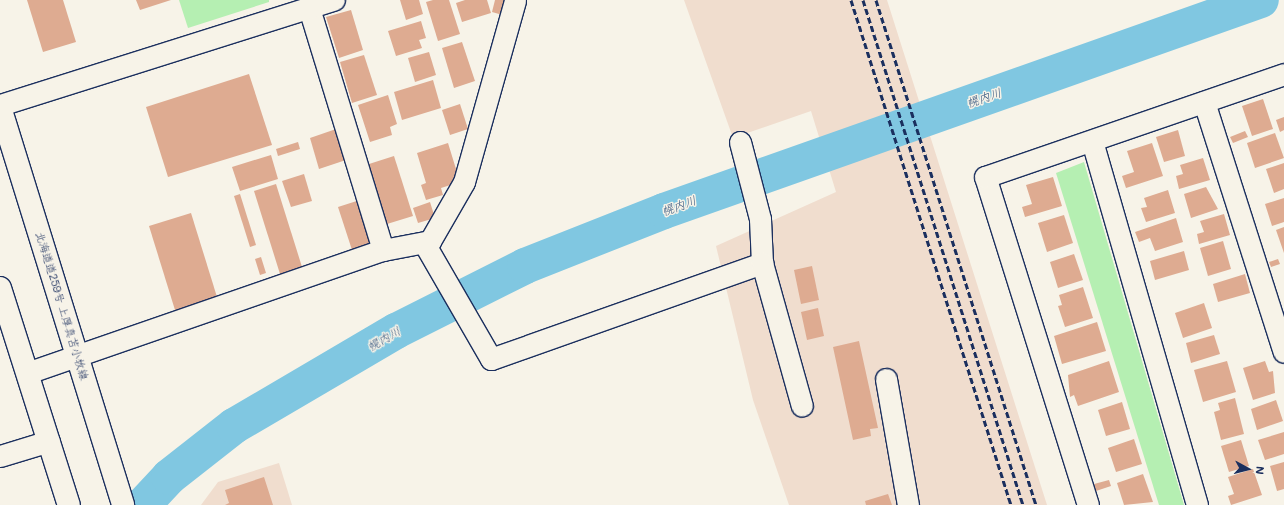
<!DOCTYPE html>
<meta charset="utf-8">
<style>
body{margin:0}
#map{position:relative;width:1284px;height:505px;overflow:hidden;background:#f7f3e8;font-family:Mali,"Klee One",sans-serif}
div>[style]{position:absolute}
.built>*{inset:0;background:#f0ddce}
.green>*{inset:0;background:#b5efb2}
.river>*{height:36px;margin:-18px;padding:0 18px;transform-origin:18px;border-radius:18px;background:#80c7e1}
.building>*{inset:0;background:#deab91}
.roads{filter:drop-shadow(1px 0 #1b2f5e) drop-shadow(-1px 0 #1b2f5e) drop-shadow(0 1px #1b2f5e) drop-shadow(0 -1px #1b2f5e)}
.minor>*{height:21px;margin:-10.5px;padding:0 10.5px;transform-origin:10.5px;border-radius:10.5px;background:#f7f3e8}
.major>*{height:22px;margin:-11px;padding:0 11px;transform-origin:11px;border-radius:11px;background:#f7f3e8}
.rail>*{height:3px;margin-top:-1.5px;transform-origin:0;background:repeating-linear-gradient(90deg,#1b2f5e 0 6px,transparent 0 9px)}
span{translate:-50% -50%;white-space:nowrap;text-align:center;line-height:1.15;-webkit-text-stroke:3px #f7f3e8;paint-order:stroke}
.street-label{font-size:11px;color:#1b2f5e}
.water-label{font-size:12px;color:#34557f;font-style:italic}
.north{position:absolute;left:1228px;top:449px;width:40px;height:40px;-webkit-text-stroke:3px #f7f3e8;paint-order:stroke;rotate:97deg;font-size:11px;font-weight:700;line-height:16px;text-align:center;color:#1b2f5e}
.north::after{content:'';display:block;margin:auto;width:14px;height:18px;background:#1b2f5e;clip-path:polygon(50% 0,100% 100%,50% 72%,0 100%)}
</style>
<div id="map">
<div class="built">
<div style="clip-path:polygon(684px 0,887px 0,1047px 505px,789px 505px,753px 400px,716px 246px,836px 192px,811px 111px,733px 138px)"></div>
<div style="clip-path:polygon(279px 463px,292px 505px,201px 505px,218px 482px)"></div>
</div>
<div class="green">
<div style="clip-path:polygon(179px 0,269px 0,269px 2px,188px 28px)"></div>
<div style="clip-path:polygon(1084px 162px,1184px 505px,1159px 505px,1056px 173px)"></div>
</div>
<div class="river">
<div style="left:143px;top:505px;width:38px;rotate:-47deg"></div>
<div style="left:169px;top:477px;width:83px;rotate:-38.1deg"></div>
<div style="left:234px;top:426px;width:188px;rotate:-30.4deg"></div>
<div style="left:396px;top:331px;width:144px;rotate:-26.7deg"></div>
<div style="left:525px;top:266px;width:149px;rotate:-21.6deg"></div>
<div style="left:664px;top:211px;width:633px;rotate:-19.47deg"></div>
</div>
<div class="building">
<div style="clip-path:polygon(27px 0,63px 0,76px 42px,43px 52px)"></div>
<div style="clip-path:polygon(136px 0,171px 0,140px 10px)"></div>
<div style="clip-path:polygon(400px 0,419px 0,423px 14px,406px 20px)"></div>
<div style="clip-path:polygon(433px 0,449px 0,460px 34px,438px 41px,426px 2px)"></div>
<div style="clip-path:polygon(465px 0,487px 0,491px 13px,462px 22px,456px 3px)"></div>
<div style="clip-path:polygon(495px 0,511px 0,506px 16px,492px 12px)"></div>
<div style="clip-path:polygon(351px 10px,363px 50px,339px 58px,326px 17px)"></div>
<div style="clip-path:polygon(421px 21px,426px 38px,419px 40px,422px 48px,396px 56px,388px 31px)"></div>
<div style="clip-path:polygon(462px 42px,475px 81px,454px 88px,442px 48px)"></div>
<div style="clip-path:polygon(429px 52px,436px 75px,415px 82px,408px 58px)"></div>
<div style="clip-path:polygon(364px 55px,377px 95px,352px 103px,340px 62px)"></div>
<div style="clip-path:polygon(249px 74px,272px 145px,168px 177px,146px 107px)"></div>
<div style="clip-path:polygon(433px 80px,441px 108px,402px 120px,394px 92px)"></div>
<div style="clip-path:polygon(388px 95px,397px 124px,390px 127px,392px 135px,370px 142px,358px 105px)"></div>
<div style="clip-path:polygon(1263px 99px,1273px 129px,1252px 136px,1242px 106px)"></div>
<div style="clip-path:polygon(460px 104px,468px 129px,450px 135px,442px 110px)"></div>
<div style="clip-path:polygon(1284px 117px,1284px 130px,1280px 132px,1276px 120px)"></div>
<div style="clip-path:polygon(339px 128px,349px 159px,319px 169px,310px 138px)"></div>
<div style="clip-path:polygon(1178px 130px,1185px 156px,1164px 162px,1156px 137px)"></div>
<div style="clip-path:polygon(1245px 131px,1248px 137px,1233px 143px,1230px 137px)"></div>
<div style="clip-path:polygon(1275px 133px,1284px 158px,1255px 168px,1247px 143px)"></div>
<div style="clip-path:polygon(298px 142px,300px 149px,278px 156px,276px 149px)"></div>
<div style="clip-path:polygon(448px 143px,460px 182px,441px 188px,443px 195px,426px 200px,421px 185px,426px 183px,417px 153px)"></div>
<div style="clip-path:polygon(1152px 143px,1163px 176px,1126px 188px,1122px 176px,1134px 172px,1127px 151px)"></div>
<div style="clip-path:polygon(271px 155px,278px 179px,240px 191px,232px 167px)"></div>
<div style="clip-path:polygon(394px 156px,413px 216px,387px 224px,369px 164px)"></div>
<div style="clip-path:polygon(1203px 158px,1210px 180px,1179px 189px,1176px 176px,1183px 174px,1180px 165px)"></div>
<div style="clip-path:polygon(1284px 163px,1284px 189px,1274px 193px,1266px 169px)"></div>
<div style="clip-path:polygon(304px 174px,312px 201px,291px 207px,282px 181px)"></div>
<div style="clip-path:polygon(1053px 177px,1062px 206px,1025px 217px,1022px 207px,1032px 204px,1026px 185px)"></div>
<div style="clip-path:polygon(276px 184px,302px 267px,280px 274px,254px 191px)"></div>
<div style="clip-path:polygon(1206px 187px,1218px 209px,1191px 218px,1184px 194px)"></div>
<div style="clip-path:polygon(1168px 190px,1175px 213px,1146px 222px,1141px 208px,1147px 207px,1144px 198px)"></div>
<div style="clip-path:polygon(240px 194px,256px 245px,250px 247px,234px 196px)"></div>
<div style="clip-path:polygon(1284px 198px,1284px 222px,1272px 226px,1265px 204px)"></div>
<div style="clip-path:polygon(363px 199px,376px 242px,352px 250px,338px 207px)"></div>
<div style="clip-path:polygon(430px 202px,435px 218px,418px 223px,413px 208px)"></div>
<div style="clip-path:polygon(191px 213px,217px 297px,175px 310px,149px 226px)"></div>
<div style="clip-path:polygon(1224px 214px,1230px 235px,1199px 244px,1197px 234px,1204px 232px,1200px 221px)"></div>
<div style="clip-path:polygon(1064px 215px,1073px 243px,1047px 252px,1038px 223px)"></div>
<div style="clip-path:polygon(1176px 218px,1183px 242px,1155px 251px,1150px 238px,1139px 242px,1135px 232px)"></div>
<div style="clip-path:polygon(1284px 227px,1284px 253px,1276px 230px)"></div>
<div style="clip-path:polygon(1223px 241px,1231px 269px,1208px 276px,1200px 248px)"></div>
<div style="clip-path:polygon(1184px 251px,1189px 270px,1155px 280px,1150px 261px)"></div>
<div style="clip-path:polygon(1074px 254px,1083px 280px,1058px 288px,1050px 262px)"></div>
<div style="clip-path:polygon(261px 257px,266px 273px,260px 275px,255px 259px)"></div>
<div style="clip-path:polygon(1278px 259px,1280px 264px,1271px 267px,1269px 262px)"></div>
<div style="clip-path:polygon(812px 266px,819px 300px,801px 304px,794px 270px)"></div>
<div style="clip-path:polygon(1245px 274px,1250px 293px,1218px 302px,1213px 284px)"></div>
<div style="clip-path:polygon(1083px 287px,1093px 318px,1065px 327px,1058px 306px,1062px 305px,1059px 295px)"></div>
<div style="clip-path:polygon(1204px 303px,1212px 328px,1183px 338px,1175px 313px)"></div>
<div style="clip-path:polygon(818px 308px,824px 336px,807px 340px,801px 312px)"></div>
<div style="clip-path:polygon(1097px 322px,1106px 351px,1062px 364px,1054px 336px)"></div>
<div style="clip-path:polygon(1214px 335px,1220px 354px,1191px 363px,1186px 343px)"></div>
<div style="clip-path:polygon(859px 341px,878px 428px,870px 429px,871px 436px,853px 440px,833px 347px)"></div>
<div style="clip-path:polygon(1109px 361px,1119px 392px,1078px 406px,1074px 395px,1070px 397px,1068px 375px)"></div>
<div style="clip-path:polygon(1227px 361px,1236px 392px,1203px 402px,1194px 370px)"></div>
<div style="clip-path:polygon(1265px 361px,1269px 372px,1273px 371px,1275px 393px,1253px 400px,1243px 368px)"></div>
<div style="clip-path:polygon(1235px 398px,1244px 434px,1221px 440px,1214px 412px,1220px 410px,1218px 403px)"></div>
<div style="clip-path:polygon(1276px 400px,1283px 421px,1257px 430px,1251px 409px)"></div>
<div style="clip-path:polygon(1122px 402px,1130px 429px,1106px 436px,1098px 410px)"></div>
<div style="clip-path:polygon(1284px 432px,1284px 454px,1265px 460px,1258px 440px)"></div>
<div style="clip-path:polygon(1134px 439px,1142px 464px,1116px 472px,1108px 448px)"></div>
<div style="clip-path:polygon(1241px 440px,1249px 466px,1229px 472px,1221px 446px)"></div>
<div style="clip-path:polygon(1284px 462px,1284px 489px,1277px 491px,1270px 466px)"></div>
<div style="clip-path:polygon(1253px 469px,1262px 495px,1231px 505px,1228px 496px,1234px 494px,1228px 477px)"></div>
<div style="clip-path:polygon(1143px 474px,1153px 502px,1124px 505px,1117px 483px)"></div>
<div style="clip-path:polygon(264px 477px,273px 505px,225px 505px,229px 503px,225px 490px)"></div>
<div style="clip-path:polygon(1109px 480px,1111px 486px,1096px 491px,1094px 484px)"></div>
<div style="clip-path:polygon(888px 494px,892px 505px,866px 505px,865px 501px)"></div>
</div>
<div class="roads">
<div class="minor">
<div style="left:309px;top:8px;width:253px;rotate:73deg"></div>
<div style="left:1204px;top:102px;width:262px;rotate:72.3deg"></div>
<div style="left:0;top:105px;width:350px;rotate:-17.5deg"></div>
<div style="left:1092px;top:141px;width:379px;rotate:73.9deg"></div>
<div style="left:740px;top:142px;width:80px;rotate:75.4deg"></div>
<div style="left:760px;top:219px;width:44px;rotate:87.4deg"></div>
<div style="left:424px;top:243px;width:134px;rotate:60deg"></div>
<div style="left:491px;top:359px;width:288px;rotate:-19.5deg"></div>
<div style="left:762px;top:263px;width:148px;rotate:74.4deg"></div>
<div style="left:27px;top:373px;width:377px;rotate:-19.1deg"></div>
<div style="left:383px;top:250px;width:48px;rotate:-10.8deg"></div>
<div style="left:430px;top:241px;width:68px;rotate:-60deg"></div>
<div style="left:464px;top:182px;width:189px;rotate:-74.3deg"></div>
<div style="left:886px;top:379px;width:128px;rotate:80.1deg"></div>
<div style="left:0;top:456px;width:51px;rotate:-17deg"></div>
<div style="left:1088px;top:505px;width:344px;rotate:-107.4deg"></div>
<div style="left:985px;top:177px;width:316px;rotate:-19deg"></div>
</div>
<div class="major">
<div style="left:0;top:107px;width:417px;rotate:72.8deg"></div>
<div style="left:0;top:288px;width:228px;rotate:72.4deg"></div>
</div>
</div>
<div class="rail">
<div style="left:851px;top:0;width:530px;rotate:72.42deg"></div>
<div style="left:863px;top:0;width:530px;rotate:72.42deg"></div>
<div style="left:876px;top:0;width:530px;rotate:72.42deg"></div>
</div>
<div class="street-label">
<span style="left:62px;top:306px;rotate:73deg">北海道道259号 上厚真苫小牧線</span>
</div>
<div class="water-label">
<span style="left:984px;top:98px;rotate:-19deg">幌内川</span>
<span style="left:679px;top:206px;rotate:-20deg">幌内川</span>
<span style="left:384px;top:339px;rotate:-30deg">幌内川</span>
</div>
<div class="north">N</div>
</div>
